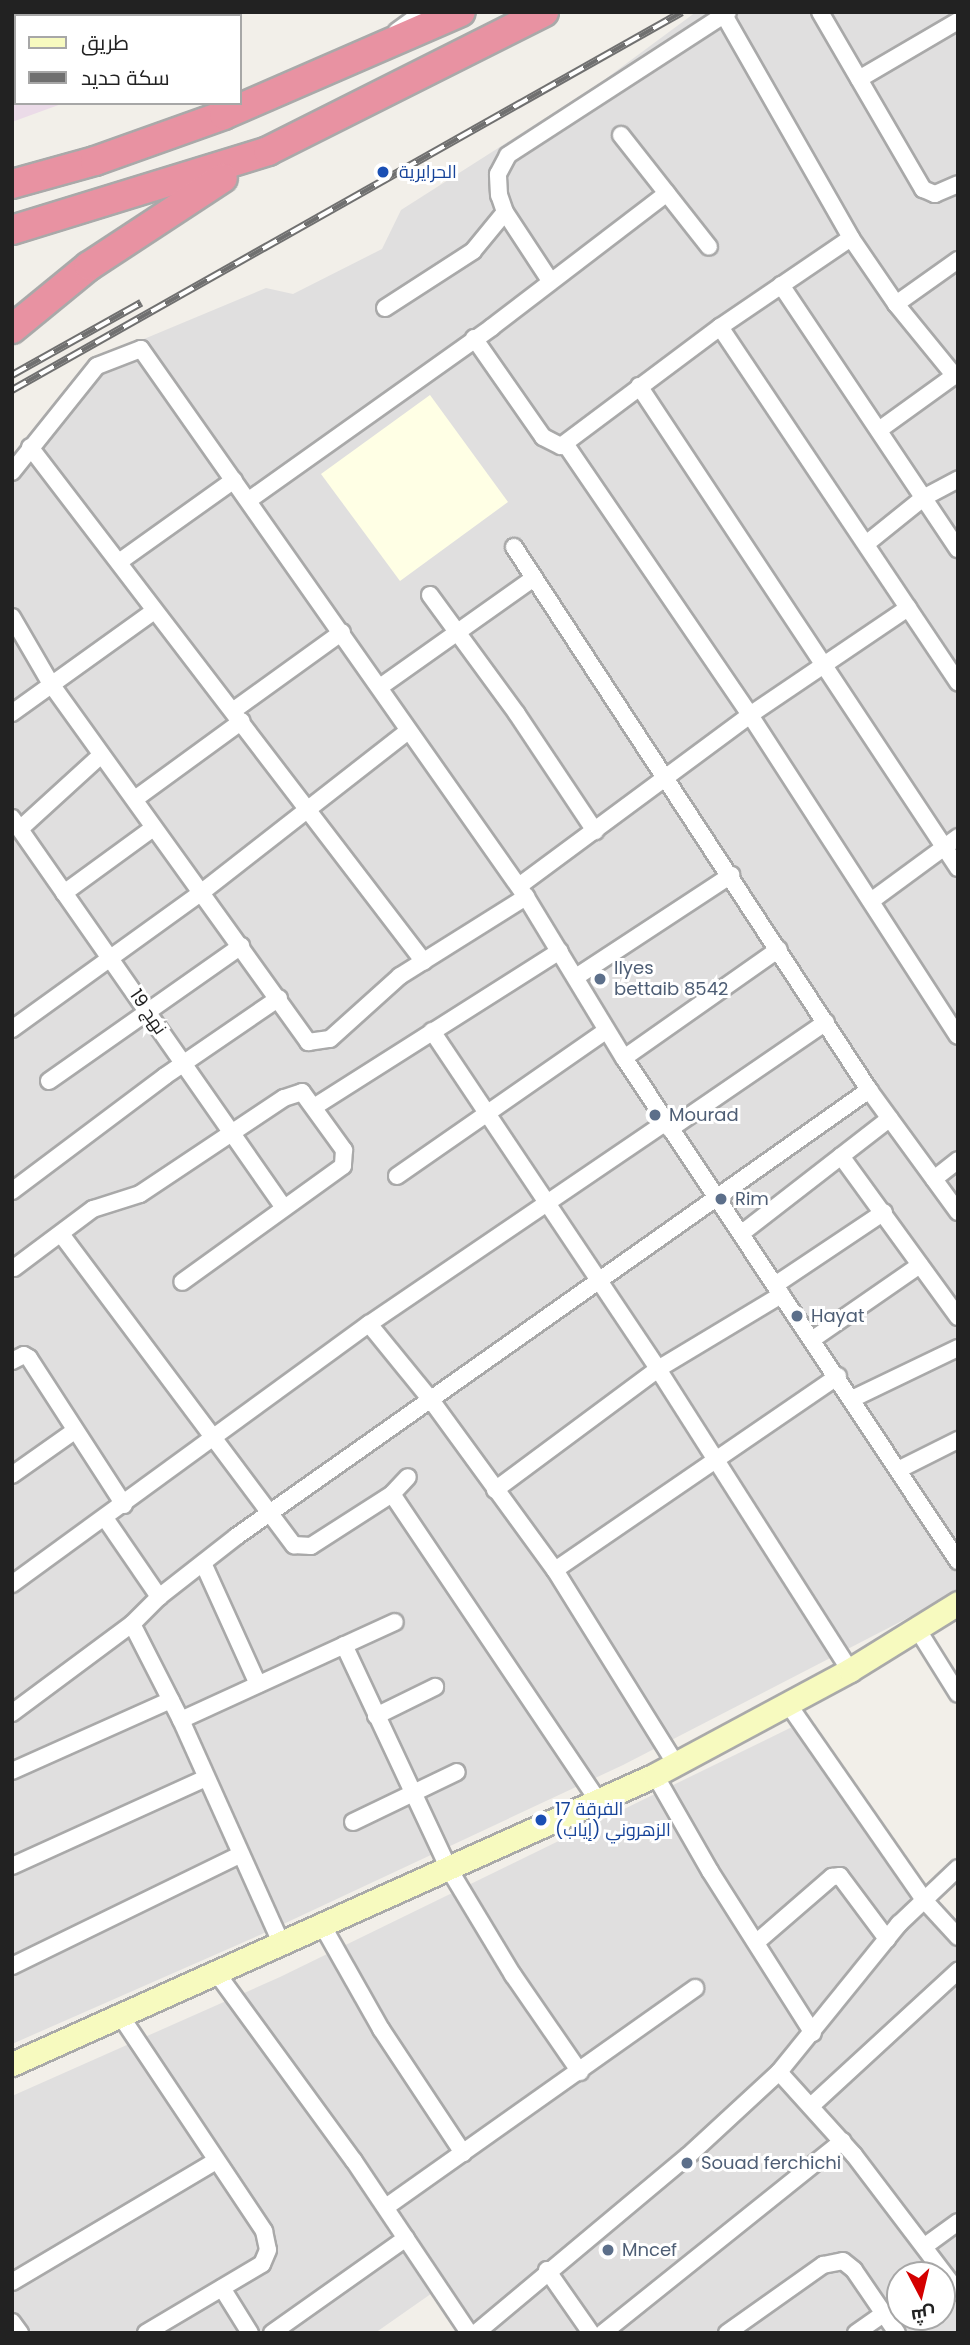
<!DOCTYPE html>
<meta charset="utf-8">
<style>
body{margin:0}
#map{position:relative;width:970px;height:2345px;overflow:hidden;background:#f2efe9;font-family:Poppins,Cairo,sans-serif}
div>[style]{position:absolute}
.residential>*{inset:0;background:#e0dfdf}
.industrial>*{inset:0;background:#ebdbe8}
.education>*{inset:0;background:#ffffe5}
.roads{filter:drop-shadow(2px 0 #a9a9a9) drop-shadow(-2px 0 #a9a9a9) drop-shadow(0 2px #a9a9a9) drop-shadow(0 -2px #a9a9a9)}
.street>*{height:16px;margin:-8px;padding:0 8px;transform-origin:8px;border-radius:8px;background:#fff}
.secondary>*{height:23px;margin:-11.5px;padding:0 11.5px;transform-origin:11.5px;border-radius:11.5px;background:#f7fabf}
.highway>*{height:28px;margin:-14px;padding:0 14px;transform-origin:14px;border-radius:14px;background:#e892a2}
.rail>*{height:8px;margin-top:-4px;transform-origin:0;background:repeating-linear-gradient(90deg,#fff 0 16px,#707070 0 32px);box-sizing:border-box;border-block:2px solid #707070}
.dots>*{width:19px;height:19px;translate:-50% -50%;box-sizing:border-box;border:4px solid #fff;border-radius:50%}
span{translate:-50% -50%;white-space:nowrap;text-align:center;line-height:1.15;-webkit-text-stroke:6px #fff;paint-order:stroke}
.transit-label{font-size:18px;color:#164399}
.left{translate:0 -50%;text-align:left}
.service-label{font-size:18px;color:#4e5e75}
.street-label{font-size:18px;color:#222}
.frame{position:absolute;inset:0;border:14px solid #222;pointer-events:none}
.legend{position:absolute;left:14px;top:14px;width:228px;height:91px;box-sizing:border-box;background:#fff;border:2px solid #a7a7a7;margin:0;padding:9px 12px;list-style:none;font-size:21px;color:#222}
.legend li{display:flex;align-items:center;gap:14px;height:35px}
.legend b{width:35px;border:2px solid #a7a7a7}
.north{position:absolute;left:886px;top:2261px;width:70px;height:70px;box-sizing:border-box;background:#fff;border:2px solid #a7a7a7;border-radius:50%;rotate:173deg;font-size:19px;font-weight:700;line-height:28px;text-align:center;color:#222}
.north::after{content:'';display:block;margin:auto;width:24px;height:32px;background:#d40000;clip-path:polygon(50% 0,100% 100%,50% 72%,0 100%)}
</style>
<div id="map">
<div class="residential">
<div style="clip-path:polygon(696px 12px,958px 12px,958px 1592px,623px 1765px,262px 1934px,12px 2044px,12px 461px,96px 359px,266px 288px,293px 294px,382px 249px,401px 210px,600px 83px)"></div>
<div style="clip-path:polygon(evenodd,792px 1727px,958px 1937px,958px 2333px,461px 2333px,435px 2291px,375px 2333px,12px 2333px,12px 2096px,280px 1977px,792px 1727px,900px 2275px,942px 2275px,942px 2317px,900px 2317px,900px 2275px)"></div>
</div>
<div class="industrial">
<div style="clip-path:polygon(12px 12px,49px 16px,16px 16px,16px 103px,64px 103px,12px 122px)"></div>
</div>
<div class="education">
<div style="clip-path:polygon(430px 395px,508px 502px,400px 581px,321px 474px)"></div>
</div>
<div class="roads">
<div class="street">
<div style="left:820px;top:12px;width:205px;rotate:59.8deg"></div>
<div style="left:923px;top:189px;width:13px;rotate:23deg"></div>
<div style="left:935px;top:194px;width:25px;rotate:-23deg"></div>
<div style="left:724px;top:15px;width:257px;rotate:60.3deg"></div>
<div style="left:851px;top:238px;width:80px;rotate:55.7deg"></div>
<div style="left:896px;top:304px;width:92px;rotate:50.8deg"></div>
<div style="left:397px;top:31px;width:32px;rotate:-36deg"></div>
<div style="left:859px;top:79px;width:115px;rotate:-30.4deg"></div>
<div style="left:621px;top:135px;width:142px;rotate:51.8deg"></div>
<div style="left:549px;top:279px;width:80px;rotate:-123.3deg"></div>
<div style="left:505px;top:212px;width:18px;rotate:-109deg"></div>
<div style="left:499px;top:195px;width:21px;rotate:-93deg"></div>
<div style="left:498px;top:174px;width:21px;rotate:-62deg"></div>
<div style="left:508px;top:155px;width:262px;rotate:-33deg"></div>
<div style="left:781px;top:285px;width:318px;rotate:56.2deg"></div>
<div style="left:896px;top:304px;width:76px;rotate:-35.4deg"></div>
<div style="left:385px;top:308px;width:105px;rotate:-32.9deg"></div>
<div style="left:473px;top:251px;width:50px;rotate:-50.6deg"></div>
<div style="left:720px;top:327px;width:428px;rotate:56.2deg"></div>
<div style="left:474px;top:338px;width:121px;rotate:55.1deg"></div>
<div style="left:543px;top:437px;width:20px;rotate:27deg"></div>
<div style="left:561px;top:446px;width:199px;rotate:-36.8deg"></div>
<div style="left:720px;top:327px;width:158px;rotate:-34.2deg"></div>
<div style="left:639px;top:386px;width:578px;rotate:56.5deg"></div>
<div style="left:879px;top:430px;width:97px;rotate:-35.8deg"></div>
<div style="left:566px;top:445px;width:327px;rotate:55.7deg"></div>
<div style="left:750px;top:715px;width:382px;rotate:57.1deg"></div>
<div style="left:30px;top:447px;width:648px;rotate:52.58deg"></div>
<div style="left:12px;top:472px;width:136px;rotate:-51.3deg"></div>
<div style="left:97px;top:366px;width:47px;rotate:-21.1deg"></div>
<div style="left:141px;top:349px;width:670px;rotate:54.91deg"></div>
<div style="left:526px;top:897px;width:188px;rotate:58.7deg"></div>
<div style="left:624px;top:1058px;width:604px;rotate:56.42deg"></div>
<div style="left:249px;top:500px;width:298px;rotate:-35.4deg"></div>
<div style="left:492px;top:327px;width:220px;rotate:-37.4deg"></div>
<div style="left:866px;top:544px;width:73px;rotate:-38.9deg"></div>
<div style="left:923px;top:498px;width:40px;rotate:-28deg"></div>
<div style="left:514px;top:547px;width:649px;rotate:56.82deg"></div>
<div style="left:869px;top:1090px;width:151px;rotate:53.9deg"></div>
<div style="left:119px;top:562px;width:141px;rotate:-35.5deg"></div>
<div style="left:430px;top:595px;width:147px;rotate:53.8deg"></div>
<div style="left:517px;top:714px;width:141px;rotate:56.3deg"></div>
<div style="left:12px;top:617px;width:78px;rotate:59.8deg"></div>
<div style="left:51px;top:684px;width:441px;rotate:54.3deg"></div>
<div style="left:308px;top:1042px;width:22px;rotate:-8deg"></div>
<div style="left:330px;top:1039px;width:94px;rotate:-42deg"></div>
<div style="left:400px;top:976px;width:149px;rotate:-32.1deg"></div>
<div style="left:380px;top:687px;width:189px;rotate:-35.3deg"></div>
<div style="left:234px;top:710px;width:133px;rotate:-35.8deg"></div>
<div style="left:12px;top:713px;width:175px;rotate:-35.7deg"></div>
<div style="left:135px;top:799px;width:132px;rotate:-36.1deg"></div>
<div style="left:12px;top:818px;width:474px;rotate:55.1deg"></div>
<div style="left:20px;top:829px;width:110px;rotate:-42.4deg"></div>
<div style="left:519px;top:886px;width:287px;rotate:-36.5deg"></div>
<div style="left:750px;top:715px;width:191px;rotate:-34.1deg"></div>
<div style="left:64px;top:893px;width:110px;rotate:-36.1deg"></div>
<div style="left:871px;top:901px;width:108px;rotate:-36.3deg"></div>
<div style="left:576px;top:977px;width:186px;rotate:-33.3deg"></div>
<div style="left:12px;top:1029px;width:234px;rotate:-35.8deg"></div>
<div style="left:202px;top:892px;width:261px;rotate:-38deg"></div>
<div style="left:432px;top:1031px;width:407px;rotate:56.2deg"></div>
<div style="left:658px;top:1369px;width:357px;rotate:57.5deg"></div>
<div style="left:624px;top:1058px;width:189px;rotate:-35.1deg"></div>
<div style="left:49px;top:1081px;width:235px;rotate:-35.1deg"></div>
<div style="left:314px;top:1107px;width:291px;rotate:-32.4deg"></div>
<div style="left:670px;top:1129px;width:189px;rotate:-34.4deg"></div>
<div style="left:841px;top:1156px;width:199px;rotate:54deg"></div>
<div style="left:397px;top:1176px;width:254px;rotate:-34.8deg"></div>
<div style="left:934px;top:1179px;width:31px;rotate:-38deg"></div>
<div style="left:12px;top:1191px;width:191px;rotate:-36.9deg"></div>
<div style="left:165px;top:1076px;width:138px;rotate:-34.4deg"></div>
<div style="left:742px;top:1233px;width:187px;rotate:-37.8deg"></div>
<div style="left:61px;top:1234px;width:389px;rotate:53.2deg"></div>
<div style="left:294px;top:1545px;width:17px;rotate:3deg"></div>
<div style="left:311px;top:1546px;width:96px;rotate:-32.7deg"></div>
<div style="left:392px;top:1494px;width:23px;rotate:-47deg"></div>
<div style="left:14px;top:1268px;width:99px;rotate:-36.8deg"></div>
<div style="left:93px;top:1209px;width:49px;rotate:-17.7deg"></div>
<div style="left:140px;top:1194px;width:173px;rotate:-33.7deg"></div>
<div style="left:284px;top:1098px;width:19px;rotate:-18deg"></div>
<div style="left:302px;top:1092px;width:72px;rotate:54.1deg"></div>
<div style="left:344px;top:1150px;width:16px;rotate:94deg"></div>
<div style="left:343px;top:1166px;width:198px;rotate:144.2deg"></div>
<div style="left:775px;top:1285px;width:131px;rotate:-33.8deg"></div>
<div style="left:369px;top:1324px;width:98px;rotate:50.8deg"></div>
<div style="left:431px;top:1400px;width:210px;rotate:53.9deg"></div>
<div style="left:555px;top:1570px;width:227px;rotate:58.1deg"></div>
<div style="left:813px;top:1339px;width:130px;rotate:-34.7deg"></div>
<div style="left:12px;top:1361px;width:13px;rotate:-27deg"></div>
<div style="left:24px;top:1355px;width:6px;rotate:31deg"></div>
<div style="left:29px;top:1358px;width:175px;rotate:57.1deg"></div>
<div style="left:854px;top:1398px;width:115px;rotate:-25.7deg"></div>
<div style="left:900px;top:1469px;width:65px;rotate:-26.6deg"></div>
<div style="left:12px;top:1475px;width:75px;rotate:-35.2deg"></div>
<div style="left:495px;top:1490px;width:203px;rotate:-36.6deg"></div>
<div style="left:658px;top:1369px;width:144px;rotate:-31deg"></div>
<div style="left:392px;top:1494px;width:369px;rotate:56.1deg"></div>
<div style="left:105px;top:1518px;width:96px;rotate:55.6deg"></div>
<div style="left:203px;top:1563px;width:133px;rotate:65.6deg"></div>
<div style="left:555px;top:1570px;width:343px;rotate:-34.4deg"></div>
<div style="left:12px;top:1584px;width:442px;rotate:-36.1deg"></div>
<div style="left:369px;top:1324px;width:359px;rotate:-34.2deg"></div>
<div style="left:132px;top:1624px;width:108px;rotate:63deg"></div>
<div style="left:181px;top:1720px;width:243px;rotate:65.8deg"></div>
<div style="left:918px;top:1630px;width:75px;rotate:58deg"></div>
<div style="left:344px;top:1645px;width:247px;rotate:64.9deg"></div>
<div style="left:449px;top:1869px;width:124px;rotate:58.9deg"></div>
<div style="left:513px;top:1975px;width:118px;rotate:55.4deg"></div>
<div style="left:788px;top:1704px;width:239px;rotate:55.2deg"></div>
<div style="left:924px;top:1900px;width:50px;rotate:47.4deg"></div>
<div style="left:12px;top:1713px;width:149px;rotate:-36.6deg"></div>
<div style="left:132px;top:1624px;width:38px;rotate:-45deg"></div>
<div style="left:159px;top:1597px;width:99px;rotate:-38deg"></div>
<div style="left:237px;top:1536px;width:774px;rotate:-35.21deg"></div>
<div style="left:376px;top:1716px;width:66px;rotate:-26.2deg"></div>
<div style="left:181px;top:1720px;width:235px;rotate:-24.6deg"></div>
<div style="left:12px;top:1771px;width:174px;rotate:-24.1deg"></div>
<div style="left:655px;top:1775px;width:111px;rotate:60.2deg"></div>
<div style="left:710px;top:1871px;width:192px;rotate:57.6deg"></div>
<div style="left:353px;top:1822px;width:115px;rotate:-25.7deg"></div>
<div style="left:12px;top:1866px;width:213px;rotate:-24.4deg"></div>
<div style="left:321px;top:1923px;width:122px;rotate:60.5deg"></div>
<div style="left:381px;top:2029px;width:149px;rotate:56.5deg"></div>
<div style="left:758px;top:1941px;width:98px;rotate:-40.9deg"></div>
<div style="left:832px;top:1877px;width:8px;rotate:-7deg"></div>
<div style="left:840px;top:1876px;width:79px;rotate:53.3deg"></div>
<div style="left:12px;top:1966px;width:254px;rotate:-26deg"></div>
<div style="left:216px;top:1972px;width:234px;rotate:53.9deg"></div>
<div style="left:354px;top:2161px;width:207px;rotate:56.2deg"></div>
<div style="left:120px;top:2015px;width:260px;rotate:56.3deg"></div>
<div style="left:264px;top:2231px;width:19px;rotate:78deg"></div>
<div style="left:268px;top:2250px;width:15px;rotate:113deg"></div>
<div style="left:262px;top:2264px;width:135px;rotate:149.3deg"></div>
<div style="left:779px;top:2072px;width:112px;rotate:47.9deg"></div>
<div style="left:854px;top:2155px;width:172px;rotate:52.8deg"></div>
<div style="left:811px;top:2106px;width:200px;rotate:-42.6deg"></div>
<div style="left:386px;top:2207px;width:379px;rotate:-35.3deg"></div>
<div style="left:925px;top:2246px;width:41px;rotate:-36deg"></div>
<div style="left:547px;top:2270px;width:77px;rotate:55.1deg"></div>
<div style="left:12px;top:2282px;width:237px;rotate:-30.7deg"></div>
<div style="left:222px;top:2288px;width:53px;rotate:58.1deg"></div>
<div style="left:12px;top:2322px;width:14px;rotate:54deg"></div>
<div style="left:272px;top:2333px;width:164px;rotate:-35.3deg"></div>
<div style="left:476px;top:2333px;width:276px;rotate:-39.9deg"></div>
<div style="left:688px;top:2156px;width:124px;rotate:-42.7deg"></div>
<div style="left:779px;top:2072px;width:191px;rotate:-51deg"></div>
<div style="left:899px;top:1924px;width:81px;rotate:-43.5deg"></div>
<div style="left:603px;top:2333px;width:307px;rotate:-38.7deg"></div>
<div style="left:727px;top:2333px;width:118px;rotate:-35.3deg"></div>
<div style="left:823px;top:2265px;width:20px;rotate:-11deg"></div>
<div style="left:843px;top:2261px;width:14px;rotate:39deg"></div>
<div style="left:854px;top:2270px;width:76px;rotate:55.7deg"></div>
<div style="left:856px;top:2333px;width:33px;rotate:-35deg"></div>
</div>
<div class="secondary">
<div style="left:12px;top:2064px;width:705px;rotate:-24.2deg"></div>
<div style="left:655px;top:1775px;width:221px;rotate:-28.3deg"></div>
<div style="left:850px;top:1670px;width:127px;rotate:-31.8deg"></div>
</div>
<div class="highway">
<div style="left:12px;top:184px;width:86px;rotate:-15.5deg"></div>
<div style="left:95px;top:161px;width:137px;rotate:-19.6deg"></div>
<div style="left:224px;top:115px;width:258px;rotate:-23.5deg"></div>
<div style="left:12px;top:230px;width:268px;rotate:-17.1deg"></div>
<div style="left:268px;top:151px;width:309px;rotate:-26.7deg"></div>
<div style="left:12px;top:329px;width:99px;rotate:-39.3deg"></div>
<div style="left:89px;top:266px;width:160px;rotate:-33.3deg"></div>
</div>
</div>
<div class="rail">
<div style="left:12px;top:375px;width:148px;rotate:-29.2deg"></div>
<div style="left:12px;top:390px;width:769px;rotate:-29.43deg"></div>
</div>
<div class="dots">
<div style="left:383px;top:172px;background:#1a4fb4"></div>
<div style="left:600px;top:979px;background:#5c6f8a"></div>
<div style="left:655px;top:1115px;background:#5c6f8a"></div>
<div style="left:721px;top:1199px;background:#5c6f8a"></div>
<div style="left:797px;top:1316px;background:#5c6f8a"></div>
<div style="left:541px;top:1820px;background:#1a4fb4"></div>
<div style="left:687px;top:2163px;background:#5c6f8a"></div>
<div style="left:608px;top:2250px;background:#5c6f8a"></div>
</div>
<div class="transit-label">
<span class="left" style="left:399px;top:172px">الحرايرية</span>
<span class="left" style="left:555px;top:1820px">الفرقة 17<br>الزهروني (إياب)</span>
</div>
<div class="service-label">
<span class="left" style="left:614px;top:979px">Ilyes<br>bettaib 8542</span>
<span class="left" style="left:669px;top:1115px">Mourad</span>
<span class="left" style="left:735px;top:1199px">Rim</span>
<span class="left" style="left:811px;top:1316px">Hayat</span>
<span class="left" style="left:701px;top:2163px">Souad ferchichi</span>
<span class="left" style="left:622px;top:2250px">Mncef</span>
</div>
<div class="street-label">
<span style="left:148px;top:1012px;rotate:56deg">نهج 19</span>
</div>
<div class="frame"></div>
<ul class="legend">
<li><b style="height:9px;background:#f7fabf"></b>طريق</li>
<li><b style="height:9px;background:#707070"></b>سكة حديد</li>
</ul>
<div class="north">ش</div>
</div>
